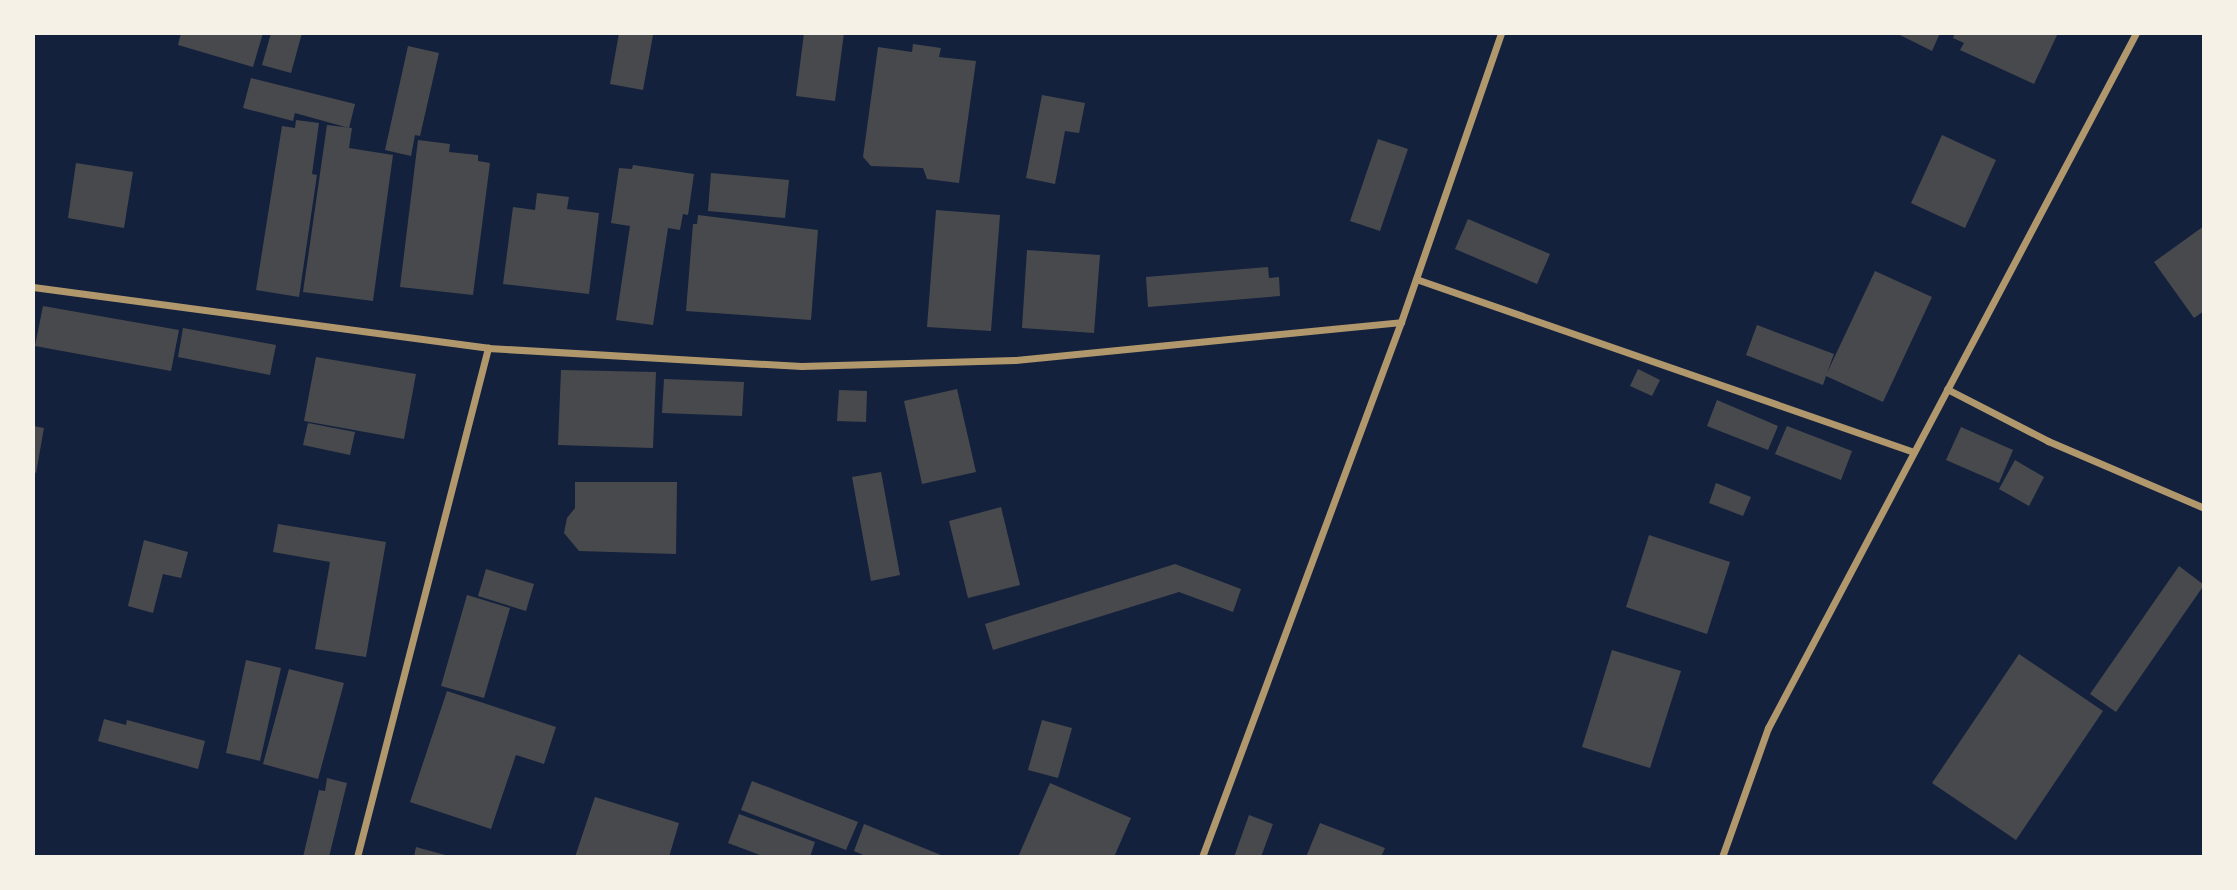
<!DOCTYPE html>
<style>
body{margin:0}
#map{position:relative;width:2237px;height:890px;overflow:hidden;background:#14213d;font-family:"PT Serif",serif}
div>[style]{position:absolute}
.building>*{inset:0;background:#48494c}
.minor>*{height:7px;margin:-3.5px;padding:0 3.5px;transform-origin:3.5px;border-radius:3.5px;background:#b1986c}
span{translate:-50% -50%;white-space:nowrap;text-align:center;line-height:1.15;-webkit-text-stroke:7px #f6f1e7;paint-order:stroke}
.frame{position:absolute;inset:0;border:35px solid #f6f1e7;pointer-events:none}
</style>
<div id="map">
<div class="building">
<div style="clip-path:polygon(181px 33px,263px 33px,253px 67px,178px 45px)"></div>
<div style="clip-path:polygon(271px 33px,302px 33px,291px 73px,262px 65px)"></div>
<div style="clip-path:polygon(619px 33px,653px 35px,643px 90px,610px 84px)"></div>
<div style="clip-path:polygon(804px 33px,844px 33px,835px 101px,796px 96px)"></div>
<div style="clip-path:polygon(1896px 33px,1940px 33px,1932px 51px)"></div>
<div style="clip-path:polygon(1955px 33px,2058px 33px,2034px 84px,1960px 50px,1964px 43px,1953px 38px)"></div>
<div style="clip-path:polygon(913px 44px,941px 48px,939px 57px,976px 61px,959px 183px,927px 179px,923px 168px,871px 166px,863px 157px,878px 47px,912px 52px)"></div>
<div style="clip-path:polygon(408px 46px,439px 53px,420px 136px,415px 135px,411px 156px,385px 150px)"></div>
<div style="clip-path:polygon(251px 78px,355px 104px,349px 128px,295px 113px,293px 121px,243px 108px)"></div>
<div style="clip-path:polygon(1042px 95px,1085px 103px,1079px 133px,1065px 131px,1055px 184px,1026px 178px)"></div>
<div style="clip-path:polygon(296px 120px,319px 123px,312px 174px,317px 175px,299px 297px,256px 290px,282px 126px,295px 128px)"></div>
<div style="clip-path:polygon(327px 125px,352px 128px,349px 148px,393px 155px,373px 301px,303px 292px)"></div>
<div style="clip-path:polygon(1942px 135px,1996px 160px,1965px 228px,1911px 203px)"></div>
<div style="clip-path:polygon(1378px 139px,1408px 149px,1380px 231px,1350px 221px)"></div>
<div style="clip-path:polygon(418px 140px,450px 144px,449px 152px,478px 155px,478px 161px,490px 163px,473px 295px,400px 287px)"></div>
<div style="clip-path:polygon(76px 163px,133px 172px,124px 228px,68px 218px)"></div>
<div style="clip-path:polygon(633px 165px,694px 174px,688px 215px,683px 214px,680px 230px,668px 228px,653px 325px,616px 320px,630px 226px,611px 223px,619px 168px,632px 169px)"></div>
<div style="clip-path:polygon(711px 173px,789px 180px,785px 218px,708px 211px)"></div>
<div style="clip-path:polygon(537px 193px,569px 197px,567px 209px,599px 213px,589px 294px,503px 284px,513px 207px,535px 210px)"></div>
<div style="clip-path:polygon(936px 210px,1000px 215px,991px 331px,927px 327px)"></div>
<div style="clip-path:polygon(698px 215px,818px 230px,811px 320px,686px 311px,693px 224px,697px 224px)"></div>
<div style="clip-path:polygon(1468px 219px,1550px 254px,1537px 284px,1455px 249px)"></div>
<div style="clip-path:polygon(2204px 226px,2204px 311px,2194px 318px,2154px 262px)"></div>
<div style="clip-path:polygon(1027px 250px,1100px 255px,1094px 333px,1022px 328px)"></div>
<div style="clip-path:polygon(1268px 267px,1269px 278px,1279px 277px,1280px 296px,1148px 307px,1146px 277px)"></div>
<div style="clip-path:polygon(1875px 271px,1932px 297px,1883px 402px,1826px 376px,1823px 385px,1746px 355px,1757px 325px,1834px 354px,1827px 373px)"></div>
<div style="clip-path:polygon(43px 306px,179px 330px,171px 371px,35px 346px)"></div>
<div style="clip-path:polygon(183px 328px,276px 345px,270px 375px,178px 357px)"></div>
<div style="clip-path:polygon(316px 357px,416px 374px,404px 439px,304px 421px)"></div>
<div style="clip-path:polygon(1638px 369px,1660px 380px,1652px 396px,1630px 386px)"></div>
<div style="clip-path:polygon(561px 370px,656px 372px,653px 448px,558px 445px)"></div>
<div style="clip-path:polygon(664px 379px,744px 382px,742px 416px,662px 413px)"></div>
<div style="clip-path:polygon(957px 389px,976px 472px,922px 484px,904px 401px)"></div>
<div style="clip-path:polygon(839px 390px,867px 391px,866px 422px,837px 421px)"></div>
<div style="clip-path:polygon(1717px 400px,1778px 426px,1768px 450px,1707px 426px)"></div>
<div style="clip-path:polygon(308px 423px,355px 432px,350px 455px,303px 445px)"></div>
<div style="clip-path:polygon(33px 426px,44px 428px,36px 473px,33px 472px)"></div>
<div style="clip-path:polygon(1787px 426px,1852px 451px,1841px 480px,1775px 454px)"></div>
<div style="clip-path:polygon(1961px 427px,2013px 450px,1999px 483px,1946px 460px)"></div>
<div style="clip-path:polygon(2015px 460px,2044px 477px,2029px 506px,1999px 489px)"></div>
<div style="clip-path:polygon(881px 472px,900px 575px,871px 581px,852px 477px)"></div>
<div style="clip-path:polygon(575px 482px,677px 482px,676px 554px,579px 551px,564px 533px,567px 518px,575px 508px)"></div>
<div style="clip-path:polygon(1716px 483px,1751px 497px,1743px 516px,1709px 503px)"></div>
<div style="clip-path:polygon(1001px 507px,1020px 585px,968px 598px,949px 521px)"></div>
<div style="clip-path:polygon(278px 524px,386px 542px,366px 657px,315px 649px,330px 562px,273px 552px)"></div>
<div style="clip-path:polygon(1649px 535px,1730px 562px,1707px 634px,1626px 607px)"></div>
<div style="clip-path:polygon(144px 540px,188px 552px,181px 578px,163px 574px,153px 613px,128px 606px)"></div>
<div style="clip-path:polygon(1175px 564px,1241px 589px,1233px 612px,1179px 592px,993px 650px,985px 624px)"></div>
<div style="clip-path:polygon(2179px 566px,2204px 585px,2116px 712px,2090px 694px)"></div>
<div style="clip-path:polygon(486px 569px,534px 584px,526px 611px,478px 596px)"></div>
<div style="clip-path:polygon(467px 595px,510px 608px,484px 698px,441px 686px)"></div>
<div style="clip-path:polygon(1612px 650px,1681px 671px,1650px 768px,1582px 747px)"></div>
<div style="clip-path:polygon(2019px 654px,2103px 711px,2016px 840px,1932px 783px)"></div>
<div style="clip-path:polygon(246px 660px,281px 668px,260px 761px,226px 753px)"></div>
<div style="clip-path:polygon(289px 669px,344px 683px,318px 779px,263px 764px)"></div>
<div style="clip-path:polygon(447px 691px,556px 727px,544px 764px,516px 755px,491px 829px,410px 802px)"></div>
<div style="clip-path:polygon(104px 719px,126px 725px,127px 720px,205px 741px,198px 769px,98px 741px)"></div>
<div style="clip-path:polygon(1042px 720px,1072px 728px,1058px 778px,1028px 770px)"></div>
<div style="clip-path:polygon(327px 778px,347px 783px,329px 857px,303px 857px,319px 790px,325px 791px)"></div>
<div style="clip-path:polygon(752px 781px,858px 822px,846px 850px,741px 810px)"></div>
<div style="clip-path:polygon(1050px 783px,1131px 818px,1114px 857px,1018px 857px)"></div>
<div style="clip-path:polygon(595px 797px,679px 823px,669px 857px,575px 857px)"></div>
<div style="clip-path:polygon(739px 814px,815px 842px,810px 857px,765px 857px,728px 843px)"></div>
<div style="clip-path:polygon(1249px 815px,1273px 824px,1261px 857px,1234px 857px)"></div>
<div style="clip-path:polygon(1320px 823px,1385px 848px,1381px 857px,1306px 857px)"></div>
<div style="clip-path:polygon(864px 824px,946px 857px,868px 857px,854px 851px)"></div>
<div style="clip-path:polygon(416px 847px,449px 856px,449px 857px,414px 857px)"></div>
</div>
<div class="minor">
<div style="left:1416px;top:279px;width:527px;rotate:19.16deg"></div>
<div style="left:33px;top:287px;width:459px;rotate:7.6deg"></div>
<div style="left:488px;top:348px;width:314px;rotate:3.3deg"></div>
<div style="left:801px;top:366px;width:214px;rotate:-1.6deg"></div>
<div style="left:1015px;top:360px;width:388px;rotate:-5.6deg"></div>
<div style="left:1947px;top:389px;width:114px;rotate:27.2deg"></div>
<div style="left:2048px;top:441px;width:170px;rotate:23.2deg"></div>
<div style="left:357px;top:857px;width:526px;rotate:-75.57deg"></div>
<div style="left:1202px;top:857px;width:571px;rotate:-69.6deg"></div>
<div style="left:1401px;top:322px;width:306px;rotate:-70.9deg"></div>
<div style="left:1722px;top:857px;width:137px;rotate:-70.4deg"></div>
<div style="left:1768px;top:728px;width:786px;rotate:-62.1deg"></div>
</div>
<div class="frame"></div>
</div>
